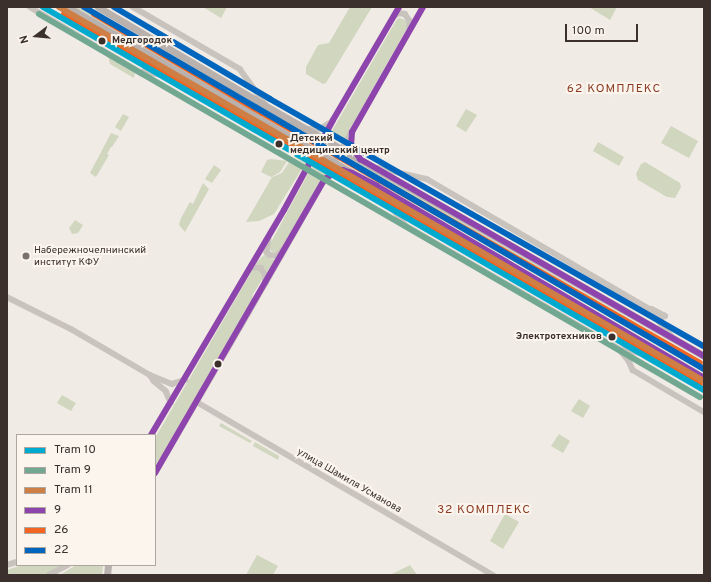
<!DOCTYPE html>
<meta charset="utf-8">
<style>
body{margin:0}
#map{position:relative;width:711px;height:582px;overflow:hidden;background:#f0ebe5;font-family:Overpass,sans-serif}
div>[style]{position:absolute}
.green>*{inset:0;background:#d1d6bf}
.minor>*{height:5.5px;margin:-2.75px;padding:0 2.75px;transform-origin:2.75px;border-radius:2.75px;background:#c9c3be}
.major>*{height:7px;margin:-3.5px;padding:0 3.5px;transform-origin:3.5px;border-radius:3.5px;background:#b8b1ad}
.bus-1>*{height:6px;margin:-3px;padding:0 3px;transform-origin:3px;border-radius:3px;background:#8e44ad}
.bus-2>*{height:6px;margin:-3px;padding:0 3px;transform-origin:3px;border-radius:3px;background:#f26522}
.bus-3>*{height:6px;margin:-3px;padding:0 3px;transform-origin:3px;border-radius:3px;background:#0065bd}
.tram-1>*{height:6px;margin:-3px;padding:0 3px;transform-origin:3px;border-radius:3px;background:#00a9ce}
.tram-2>*{height:6px;margin:-3px;padding:0 3px;transform-origin:3px;border-radius:3px;background:#72a891}
.tram-3>*{height:6px;margin:-3px;padding:0 3px;transform-origin:3px;border-radius:3px;background:#ce7f46}
.dots>*{width:11px;height:11px;translate:-50% -50%;box-sizing:border-box;border:2px solid #fbf5ee;border-radius:50%}
span{translate:-50% -50%;white-space:nowrap;text-align:center;line-height:1.15;-webkit-text-stroke:4px #fbf5ee;paint-order:stroke}
.stop-label{font-size:10px;color:#3b302b;font-weight:700}
.left{translate:0 -50%;text-align:left}
.right{translate:-100% -50%;text-align:right}
.poi-label{font-size:10px;color:#3b302b}
.street-label{font-size:10px;color:#3b302b}
.quarter-label{font-size:12px;color:#8c3b22;letter-spacing:1px}
.frame{position:absolute;inset:0;border:8px solid #3b302b;pointer-events:none}
.legend{position:absolute;left:16px;top:434px;width:140px;height:132px;box-sizing:border-box;background:#fbf5ee;border:1px solid #aea6a0;margin:0;padding:5px 7px;list-style:none;font-size:12px;color:#3b302b}
.legend li{display:flex;align-items:center;gap:8px;height:20px}
.legend b{width:20px;border:1px solid #aea6a0}
.north{position:absolute;left:16px;top:16px;width:40px;height:40px;-webkit-text-stroke:3px #fbf5ee;paint-order:stroke;rotate:254deg;font-size:11px;font-weight:700;line-height:16px;text-align:center;color:#3b302b}
.north::after{content:'';display:block;margin:auto;width:14px;height:18px;background:#3b302b;clip-path:polygon(50% 0,100% 100%,50% 72%,0 100%)}
.scale{position:absolute;left:565px;top:24px;width:73px;height:18px;box-sizing:border-box;border:2px solid #3b302b;border-top:0;padding-left:5px;font-size:12px;line-height:14px;white-space:nowrap;color:#3b302b;-webkit-text-stroke:3px #fbf5ee;paint-order:stroke}
</style>
<div id="map">
<div class="green">
<div style="clip-path:polygon(75px 7px,89px 7px,320px 140px,316px 147px)"></div>
<div style="clip-path:polygon(203px 7px,227px 7px,221px 18px)"></div>
<div style="clip-path:polygon(350px 7px,372px 7px,326px 83px,323px 84px,306px 74px,306px 67px,318px 45px,329px 43px)"></div>
<div style="clip-path:polygon(589px 7px,617px 7px,610px 20px)"></div>
<div style="clip-path:polygon(400px 18px,407px 21px,407px 28px,342px 144px,329px 136px,397px 19px)"></div>
<div style="clip-path:polygon(108px 56px,135px 72px,134px 78px,110px 64px)"></div>
<div style="clip-path:polygon(466px 109px,477px 115px,466px 132px,456px 126px)"></div>
<div style="clip-path:polygon(123px 114px,129px 117px,121px 131px,115px 127px)"></div>
<div style="clip-path:polygon(671px 126px,698px 141px,689px 158px,661px 143px)"></div>
<div style="clip-path:polygon(111px 133px,119px 136px,112px 147px,111px 147px,107px 154px,109px 155px,96px 177px,90px 173px)"></div>
<div style="clip-path:polygon(598px 142px,624px 157px,619px 166px,593px 151px)"></div>
<div style="clip-path:polygon(325px 143px,338px 150px,334px 157px,321px 150px)"></div>
<div style="clip-path:polygon(297px 148px,305px 154px,305px 164px,294px 157px,293px 155px)"></div>
<div style="clip-path:polygon(343px 153px,704px 362px,704px 372px,339px 160px)"></div>
<div style="clip-path:polygon(317px 157px,330px 165px,281px 250px,277px 253px,273px 252px,270px 250px,270px 244px)"></div>
<div style="clip-path:polygon(271px 159px,287px 161px,280px 172px,271px 177px,261px 172px,267px 160px)"></div>
<div style="clip-path:polygon(291px 159px,303px 167px,274px 214px,259px 221px,246px 222px,272px 177px,282px 173px)"></div>
<div style="clip-path:polygon(645px 162px,680px 183px,681px 187px,675px 198px,667px 197px,638px 180px,636px 174px,641px 164px)"></div>
<div style="clip-path:polygon(214px 165px,221px 170px,212px 183px,205px 179px)"></div>
<div style="clip-path:polygon(203px 183px,209px 189px,185px 232px,179px 225px,181px 218px,190px 202px,193px 204px)"></div>
<div style="clip-path:polygon(75px 220px,83px 225px,78px 233px,72px 234px,69px 228px)"></div>
<div style="clip-path:polygon(265px 254px,269px 258px,276px 260px,268px 273px,262px 266px,255px 264px)"></div>
<div style="clip-path:polygon(253px 269px,260px 271px,263px 278px,253px 294px,252px 300px,155px 468px,155px 438px)"></div>
<div style="clip-path:polygon(62px 395px,76px 403px,71px 411px,57px 403px)"></div>
<div style="clip-path:polygon(579px 399px,590px 406px,583px 418px,571px 411px)"></div>
<div style="clip-path:polygon(221px 423px,252px 441px,250px 443px,219px 426px)"></div>
<div style="clip-path:polygon(559px 434px,570px 441px,563px 453px,551px 446px)"></div>
<div style="clip-path:polygon(255px 442px,279px 456px,278px 460px,253px 446px)"></div>
<div style="clip-path:polygon(505px 514px,519px 522px,503px 549px,490px 541px)"></div>
<div style="clip-path:polygon(257px 555px,278px 566px,273px 575px,246px 575px)"></div>
<div style="clip-path:polygon(22px 565px,63px 565px,43px 575px,7px 575px,7px 570px)"></div>
<div style="clip-path:polygon(76px 565px,103px 565px,102px 575px,60px 575px)"></div>
<div style="clip-path:polygon(410px 565px,417px 575px,390px 575px)"></div>
</div>
<div class="minor">
<div style="left:30px;top:7px;width:131px;rotate:30.7deg"></div>
<div style="left:143px;top:74px;width:2px;rotate:-90deg"></div>
<div style="left:143px;top:72px;width:44px;rotate:7.8deg"></div>
<div style="left:133px;top:7px;width:124px;rotate:30.1deg"></div>
<div style="left:240px;top:69px;width:44px;rotate:54.2deg"></div>
<div style="left:394px;top:16px;width:6px;rotate:-31deg"></div>
<div style="left:399px;top:13px;width:6px;rotate:9deg"></div>
<div style="left:405px;top:14px;width:9px;rotate:54deg"></div>
<div style="left:410px;top:21px;width:8px;rotate:90deg"></div>
<div style="left:307px;top:129px;width:13px"></div>
<div style="left:320px;top:129px;width:13px;rotate:-32deg"></div>
<div style="left:351px;top:135px;width:10px;rotate:90deg"></div>
<div style="left:351px;top:145px;width:17px;rotate:57deg"></div>
<div style="left:301px;top:144px;width:11px;rotate:56deg"></div>
<div style="left:307px;top:153px;width:12px;rotate:81deg"></div>
<div style="left:378px;top:168px;width:50px;rotate:12.7deg"></div>
<div style="left:427px;top:179px;width:256px;rotate:30.3deg"></div>
<div style="left:648px;top:308px;width:38px;rotate:50deg"></div>
<div style="left:328px;top:176px;width:10px;rotate:-29deg"></div>
<div style="left:337px;top:171px;width:11px;rotate:5deg"></div>
<div style="left:379px;top:190px;width:45px;rotate:53.1deg"></div>
<div style="left:406px;top:226px;width:246px;rotate:30deg"></div>
<div style="left:619px;top:349px;width:50px;rotate:10.4deg"></div>
<div style="left:269px;top:239px;width:13px;rotate:99deg"></div>
<div style="left:267px;top:252px;width:4px;rotate:45deg"></div>
<div style="left:270px;top:255px;width:7px;rotate:8deg"></div>
<div style="left:277px;top:256px;width:7px;rotate:-45deg"></div>
<div style="left:249px;top:270px;width:4px;rotate:-45deg"></div>
<div style="left:252px;top:267px;width:9px;rotate:6deg"></div>
<div style="left:261px;top:268px;width:7px;rotate:56deg"></div>
<div style="left:265px;top:274px;width:9px;rotate:84deg"></div>
<div style="left:7px;top:297px;width:72px;rotate:26.6deg"></div>
<div style="left:71px;top:329px;width:91px;rotate:30.2deg"></div>
<div style="left:150px;top:375px;width:24px;rotate:22deg"></div>
<div style="left:172px;top:384px;width:14px;rotate:-17deg"></div>
<div style="left:652px;top:309px;width:15px;rotate:28deg"></div>
<div style="left:665px;top:316px;width:4px;rotate:146deg"></div>
<div style="left:662px;top:318px;width:4px;rotate:104deg"></div>
<div style="left:619px;top:349px;width:16px;rotate:50deg"></div>
<div style="left:629px;top:361px;width:10px;rotate:66deg"></div>
<div style="left:633px;top:370px;width:82px;rotate:30.6deg"></div>
<div style="left:150px;top:375px;width:7px;rotate:56deg"></div>
<div style="left:154px;top:381px;width:16px;rotate:40deg"></div>
<div style="left:166px;top:391px;width:13px;rotate:67deg"></div>
<div style="left:197px;top:402px;width:343px;rotate:30.3deg"></div>
<div style="left:151px;top:435px;width:261px;rotate:-59.4deg"></div>
<div style="left:284px;top:210px;width:102px;rotate:-61.4deg"></div>
<div style="left:333px;top:120px;width:131px;rotate:-59.7deg"></div>
<div style="left:155px;top:473px;width:186px;rotate:-59.7deg"></div>
<div style="left:249px;top:312px;width:351px;rotate:-60.3deg"></div>
<div style="left:7px;top:565px;width:10px;rotate:-17deg"></div>
<div style="left:49px;top:575px;width:21px;rotate:-28deg"></div>
</div>
<div class="major">
<div style="left:68px;top:7px;width:736px;rotate:30.26deg"></div>
<div style="left:98px;top:7px;width:195px;rotate:30.5deg"></div>
<div style="left:266px;top:106px;width:504px;rotate:29.72deg"></div>
<div style="left:107px;top:575px;width:10px;rotate:-84deg"></div>
</div>
<div class="bus-1">
<div style="left:423px;top:7px;width:144px;rotate:119.6deg"></div>
<div style="left:352px;top:132px;width:13px;rotate:94deg"></div>
<div style="left:351px;top:145px;width:17px;rotate:57deg"></div>
<div style="left:360px;top:159px;width:396px;rotate:29.8deg"></div>
<div style="left:151px;top:435px;width:261px;rotate:-59.4deg"></div>
<div style="left:284px;top:210px;width:102px;rotate:-61.4deg"></div>
<div style="left:333px;top:120px;width:131px;rotate:-59.7deg"></div>
<div style="left:155px;top:473px;width:340px;rotate:-60deg"></div>
<div style="left:325px;top:179px;width:14px;rotate:-34deg"></div>
<div style="left:337px;top:171px;width:6px;rotate:-9deg"></div>
<div style="left:343px;top:170px;width:9px;rotate:18deg"></div>
<div style="left:352px;top:173px;width:28px;rotate:27deg"></div>
<div style="left:377px;top:186px;width:379px;rotate:30.4deg"></div>
</div>
<div class="bus-2">
<div style="left:64px;top:14px;width:736px;rotate:30.26deg"></div>
<div style="left:94px;top:14px;width:195px;rotate:30.5deg"></div>
<div style="left:262px;top:113px;width:504px;rotate:29.72deg"></div>
</div>
<div class="bus-3">
<div style="left:84px;top:7px;width:718px;rotate:30.28deg"></div>
<div style="left:114px;top:7px;width:181px;rotate:30.5deg"></div>
<div style="left:270px;top:99px;width:500px;rotate:29.7deg"></div>
</div>
<div class="tram-1">
<div style="left:43px;top:7px;width:764px;rotate:30.09deg"></div>
</div>
<div class="tram-2">
<div style="left:39px;top:14px;width:764px;rotate:30.09deg"></div>
</div>
<div class="tram-3">
<div style="left:59px;top:7px;width:746px;rotate:30.11deg"></div>
</div>
<div class="dots">
<div style="left:102px;top:41px;background:#3b302b"></div>
<div style="left:279px;top:144px;background:#3b302b"></div>
<div style="left:26px;top:256px;background:#7a716c"></div>
<div style="left:612px;top:337px;background:#3b302b"></div>
<div style="left:218px;top:364px;background:#3b302b"></div>
</div>
<div class="stop-label">
<span class="left" style="left:112px;top:41px">Медгородок</span>
<span class="left" style="left:290px;top:144px">Детский<br>медицинский центр</span>
<span class="right" style="left:602px;top:337px">Электротехников</span>
</div>
<div class="poi-label">
<span class="left" style="left:34px;top:256px">Набережночелнинский<br>институт КФУ</span>
</div>
<div class="street-label">
<span style="left:349px;top:481px;rotate:30deg">улица Шамиля Усманова</span>
</div>
<div class="quarter-label">
<span style="left:614px;top:90px">62 КОМПЛЕКС</span>
<span style="left:484px;top:511px">32 КОМПЛЕКС</span>
</div>
<div class="frame"></div>
<ul class="legend">
<li><b style="height:5px;background:#00a9ce"></b>Tram 10</li>
<li><b style="height:5px;background:#72a891"></b>Tram 9</li>
<li><b style="height:5px;background:#ce7f46"></b>Tram 11</li>
<li><b style="height:5px;background:#8e44ad"></b>9</li>
<li><b style="height:5px;background:#f26522"></b>26</li>
<li><b style="height:5px;background:#0065bd"></b>22</li>
</ul>
<div class="north">N</div>
<div class="scale">100 m</div>
</div>
